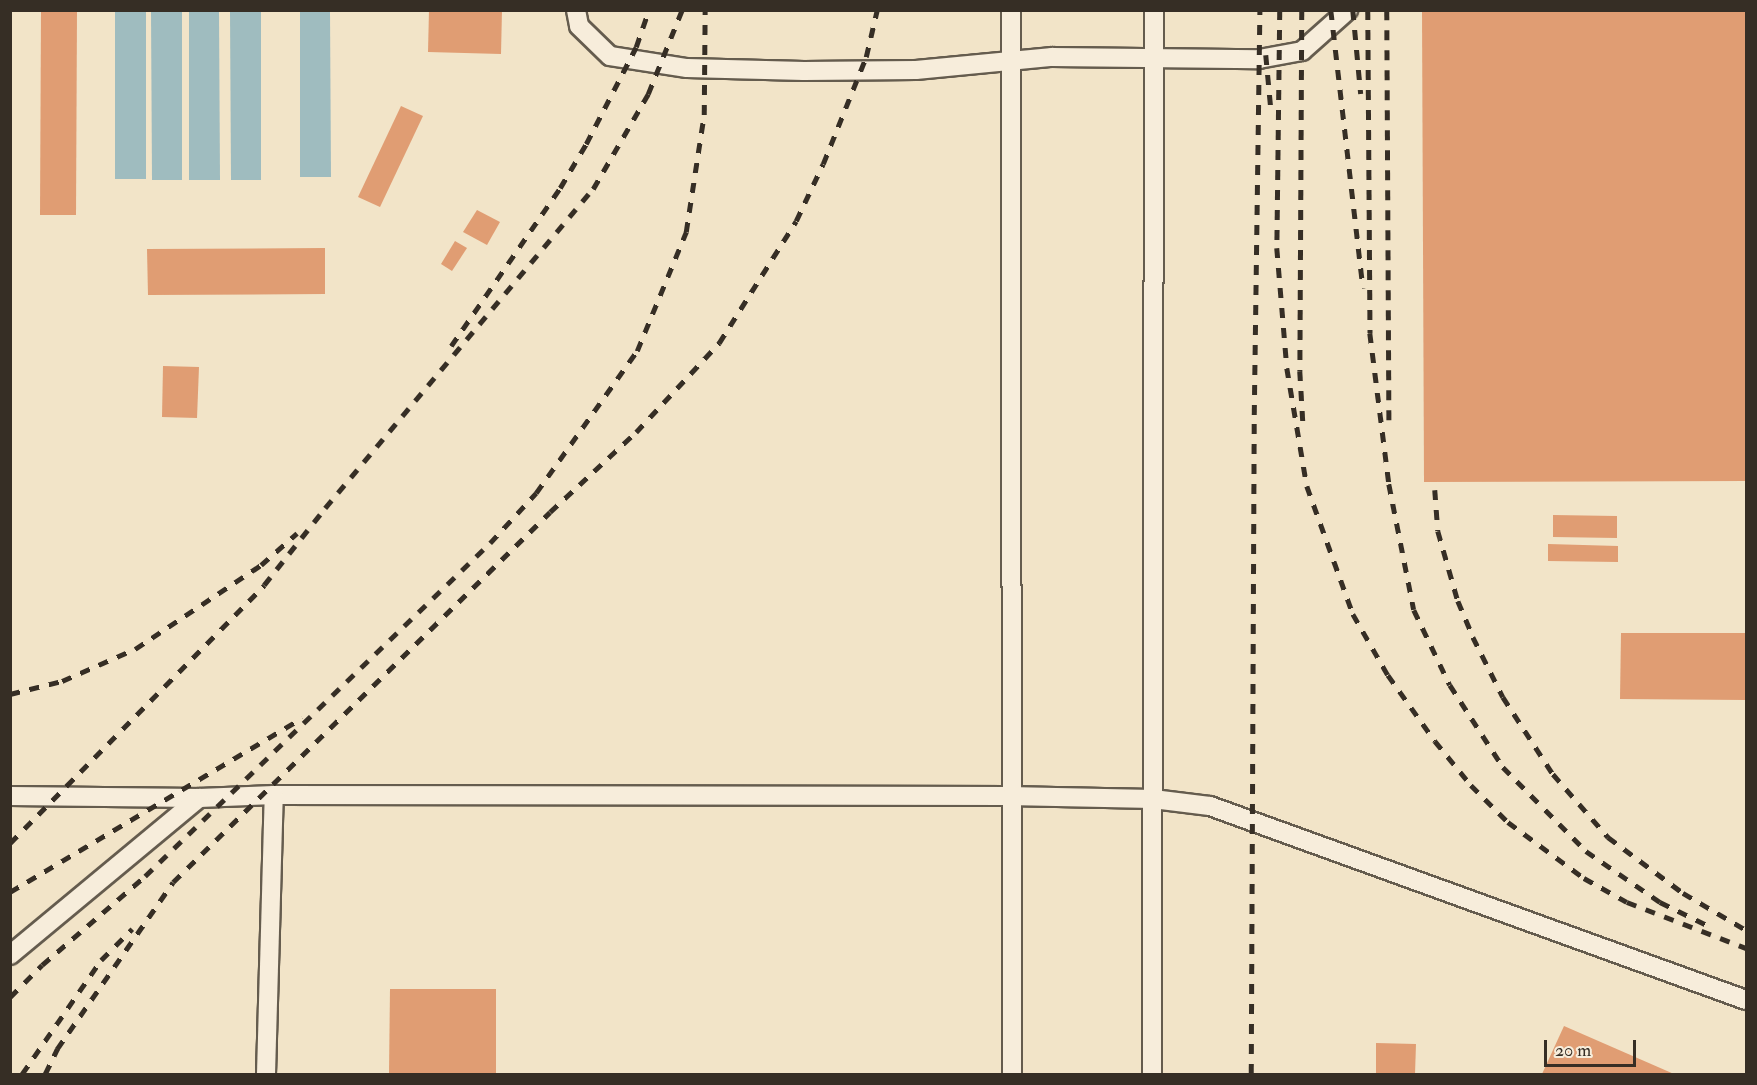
<!DOCTYPE html>
<style>
body{margin:0}
#map{position:relative;width:1757px;height:1085px;overflow:hidden;background:#f2e4c8;font-family:"IM FELL Double Pica",serif}
div>[style]{position:absolute}
.water>*{inset:0;background:#9fbcbf}
.building>*{inset:0;background:#e09d73}
.roads{filter:drop-shadow(2px 0 #655c4e) drop-shadow(-2px 0 #655c4e) drop-shadow(0 2px #655c4e) drop-shadow(0 -2px #655c4e)}
.service>*{height:18px;margin:-9px;padding:0 9px;transform-origin:9px;border-radius:9px;background:#f7eddb}
.rail>*{height:4.5px;margin-top:-2.25px;transform-origin:0;background:repeating-linear-gradient(90deg,#362e25 0 10px,transparent 0 20px)}
span{translate:-50% -50%;white-space:nowrap;text-align:center;line-height:1.15;-webkit-text-stroke:5px #f7eddb;paint-order:stroke}
.frame{position:absolute;inset:0;border:12px solid #362e25;pointer-events:none}
.scale{position:absolute;left:1544px;top:1040px;width:92px;height:27px;box-sizing:border-box;border:3px solid #362e25;border-top:0;padding-left:8px;font-size:18px;line-height:21px;white-space:nowrap;color:#362e25;-webkit-text-stroke:4px #f7eddb;paint-order:stroke}
</style>
<div id="map">
<div class="water">
<div style="clip-path:polygon(115px 11px,146px 11px,146px 179px,115px 179px)"></div>
<div style="clip-path:polygon(151px 11px,182px 11px,182px 180px,152px 180px)"></div>
<div style="clip-path:polygon(189px 11px,219px 11px,220px 180px,189px 180px)"></div>
<div style="clip-path:polygon(230px 11px,261px 11px,261px 180px,231px 180px)"></div>
<div style="clip-path:polygon(300px 11px,330px 11px,331px 177px,300px 177px)"></div>
</div>
<div class="building">
<div style="clip-path:polygon(41px 10px,77px 10px,76px 215px,40px 215px)"></div>
<div style="clip-path:polygon(429px 10px,502px 10px,501px 54px,428px 52px)"></div>
<div style="clip-path:polygon(1422px 10px,1746px 10px,1746px 481px,1424px 482px)"></div>
<div style="clip-path:polygon(401px 106px,423px 116px,380px 207px,358px 197px)"></div>
<div style="clip-path:polygon(477px 210px,500px 222px,487px 245px,463px 232px)"></div>
<div style="clip-path:polygon(455px 241px,467px 248px,452px 271px,441px 264px)"></div>
<div style="clip-path:polygon(325px 248px,325px 294px,148px 295px,147px 249px)"></div>
<div style="clip-path:polygon(163px 366px,199px 367px,197px 418px,162px 417px)"></div>
<div style="clip-path:polygon(1553px 515px,1617px 516px,1617px 538px,1553px 537px)"></div>
<div style="clip-path:polygon(1548px 544px,1618px 546px,1618px 562px,1548px 561px)"></div>
<div style="clip-path:polygon(1621px 633px,1746px 633px,1746px 700px,1620px 699px)"></div>
<div style="clip-path:polygon(390px 989px,496px 989px,496px 1074px,389px 1074px)"></div>
<div style="clip-path:polygon(1564px 1026px,1674px 1074px,1542px 1074px)"></div>
<div style="clip-path:polygon(1376px 1043px,1416px 1044px,1415px 1074px,1376px 1074px)"></div>
</div>
<div class="roads">
<div class="service">
<div style="left:576px;top:10px;width:16px;rotate:79deg"></div>
<div style="left:579px;top:26px;width:43px;rotate:44.1deg"></div>
<div style="left:610px;top:56px;width:78px;rotate:8.9deg"></div>
<div style="left:687px;top:68px;width:117px;rotate:1.5deg"></div>
<div style="left:804px;top:71px;width:112px;rotate:-0.5deg"></div>
<div style="left:916px;top:70px;width:137px;rotate:-5.5deg"></div>
<div style="left:1052px;top:57px;width:207px;rotate:0.6deg"></div>
<div style="left:1259px;top:59px;width:44px;rotate:-10.5deg"></div>
<div style="left:1302px;top:51px;width:62px;rotate:-41.7deg"></div>
<div style="left:1011px;top:10px;width:1064px;rotate:89.95deg"></div>
<div style="left:10px;top:796px;width:189px;rotate:0.6deg"></div>
<div style="left:199px;top:798px;width:75px;rotate:-2.3deg"></div>
<div style="left:274px;top:795px;width:738px;rotate:0.08deg"></div>
<div style="left:1012px;top:796px;width:141px;rotate:1.2deg"></div>
<div style="left:1153px;top:799px;width:57px;rotate:7deg"></div>
<div style="left:1210px;top:806px;width:570px;rotate:19.9deg"></div>
<div style="left:10px;top:955px;width:246px;rotate:-39.7deg"></div>
<div style="left:266px;top:1074px;width:279px;rotate:-88.4deg"></div>
<div style="left:1152px;top:1074px;width:1064px;rotate:-89.89deg"></div>
</div>
</div>
<div class="rail">
<div style="left:1280px;top:10px;width:238px;rotate:90.7deg"></div>
<div style="left:1277px;top:248px;width:120px;rotate:85.2deg"></div>
<div style="left:1287px;top:368px;width:120px;rotate:80.4deg"></div>
<div style="left:1307px;top:486px;width:136px;rotate:70.2deg"></div>
<div style="left:1353px;top:614px;width:70px;rotate:60.2deg"></div>
<div style="left:1388px;top:675px;width:81px;rotate:54.5deg"></div>
<div style="left:1435px;top:741px;width:57px;rotate:50.7deg"></div>
<div style="left:1471px;top:785px;width:52px;rotate:45deg"></div>
<div style="left:1508px;top:822px;width:94px;rotate:36.4deg"></div>
<div style="left:1584px;top:878px;width:49px;rotate:29.2deg"></div>
<div style="left:1627px;top:902px;width:128px;rotate:21.1deg"></div>
<div style="left:1302px;top:10px;width:361px;rotate:90.3deg"></div>
<div style="left:1300px;top:371px;width:50px;rotate:86.6deg"></div>
<div style="left:1331px;top:10px;width:280px;rotate:83.4deg"></div>
<div style="left:1353px;top:10px;width:84px;rotate:84.6deg"></div>
<div style="left:1368px;top:10px;width:323px;rotate:89.6deg"></div>
<div style="left:1370px;top:333px;width:152px;rotate:82.8deg"></div>
<div style="left:1389px;top:484px;width:128px;rotate:78.8deg"></div>
<div style="left:1414px;top:610px;width:83px;rotate:64.4deg"></div>
<div style="left:1450px;top:685px;width:98px;rotate:57.1deg"></div>
<div style="left:1503px;top:767px;width:118px;rotate:45.3deg"></div>
<div style="left:1586px;top:851px;width:90px;rotate:34.6deg"></div>
<div style="left:1660px;top:902px;width:55px;rotate:26.1deg"></div>
<div style="left:1387px;top:10px;width:414px;rotate:89.7deg"></div>
<div style="left:1266px;top:55px;width:54px;rotate:84.7deg"></div>
<div style="left:451px;top:346px;width:192px;rotate:-55.4deg"></div>
<div style="left:560px;top:188px;width:51px;rotate:-59.4deg"></div>
<div style="left:586px;top:144px;width:109px;rotate:-62.7deg"></div>
<div style="left:636px;top:47px;width:39px;rotate:-71deg"></div>
<div style="left:1435px;top:490px;width:41px;rotate:85.8deg"></div>
<div style="left:1438px;top:531px;width:73px;rotate:74.1deg"></div>
<div style="left:1458px;top:601px;width:39px;rotate:67deg"></div>
<div style="left:1473px;top:637px;width:67px;rotate:63.4deg"></div>
<div style="left:1503px;top:697px;width:92px;rotate:57deg"></div>
<div style="left:1553px;top:774px;width:84px;rotate:48.9deg"></div>
<div style="left:1608px;top:837px;width:94px;rotate:36.7deg"></div>
<div style="left:1683px;top:893px;width:73px;rotate:30.4deg"></div>
<div style="left:10px;top:694px;width:54px;rotate:-14deg"></div>
<div style="left:62px;top:681px;width:80px;rotate:-23.7deg"></div>
<div style="left:135px;top:649px;width:151px;rotate:-33.7deg"></div>
<div style="left:261px;top:565px;width:48px;rotate:-41.6deg"></div>
<div style="left:10px;top:843px;width:362px;rotate:-45.4deg"></div>
<div style="left:264px;top:585px;width:98px;rotate:-51.6deg"></div>
<div style="left:325px;top:508px;width:417px;rotate:-50deg"></div>
<div style="left:593px;top:189px;width:110px;rotate:-59.9deg"></div>
<div style="left:648px;top:94px;width:91px;rotate:-68deg"></div>
<div style="left:10px;top:892px;width:340px;rotate:-30.8deg"></div>
<div style="left:10px;top:997px;width:45px;rotate:-45deg"></div>
<div style="left:42px;top:965px;width:136px;rotate:-40.8deg"></div>
<div style="left:145px;top:876px;width:479px;rotate:-44deg"></div>
<div style="left:490px;top:543px;width:68px;rotate:-47.4deg"></div>
<div style="left:536px;top:493px;width:174px;rotate:-54.6deg"></div>
<div style="left:637px;top:351px;width:129px;rotate:-67.6deg"></div>
<div style="left:686px;top:232px;width:118px;rotate:-81.3deg"></div>
<div style="left:704px;top:115px;width:105px;rotate:-89.5deg"></div>
<div style="left:22px;top:1074px;width:139px;rotate:-55.3deg"></div>
<div style="left:101px;top:960px;width:44px;rotate:-45deg"></div>
<div style="left:45px;top:1074px;width:28px;rotate:-64deg"></div>
<div style="left:57px;top:1049px;width:203px;rotate:-55.2deg"></div>
<div style="left:173px;top:882px;width:528px;rotate:-44.46deg"></div>
<div style="left:550px;top:512px;width:117px;rotate:-42.9deg"></div>
<div style="left:636px;top:432px;width:122px;rotate:-47deg"></div>
<div style="left:719px;top:343px;width:144px;rotate:-57.7deg"></div>
<div style="left:796px;top:221px;width:63px;rotate:-64.7deg"></div>
<div style="left:823px;top:164px;width:115px;rotate:-68.1deg"></div>
<div style="left:866px;top:57px;width:48px;rotate:-76.8deg"></div>
<div style="left:1251px;top:1074px;width:659px;rotate:-89.74deg"></div>
<div style="left:1254px;top:415px;width:405px;rotate:-89.2deg"></div>
</div>
<div class="frame"></div>
<div class="scale">20 m</div>
</div>
